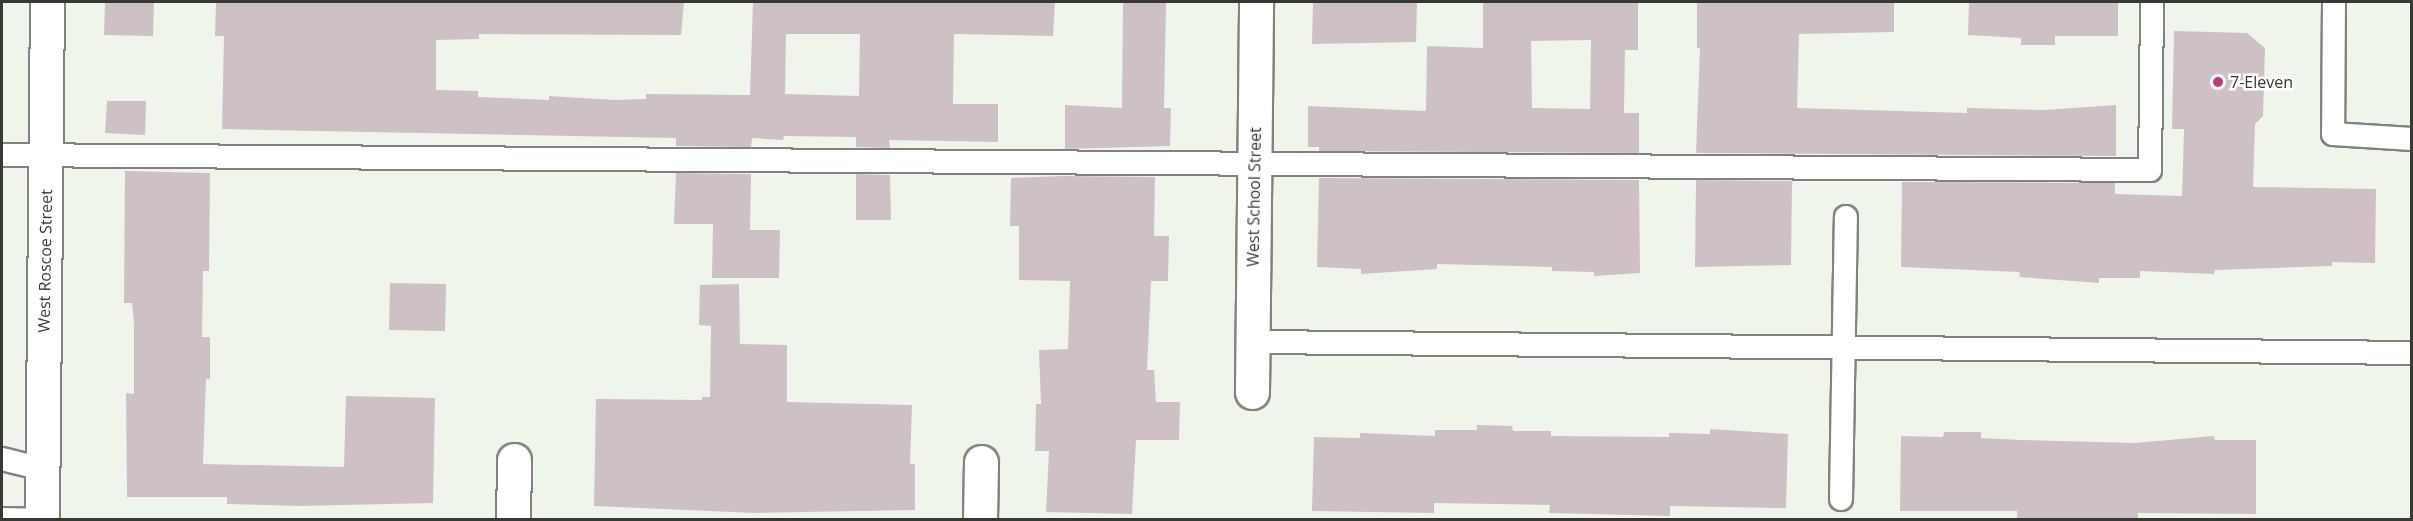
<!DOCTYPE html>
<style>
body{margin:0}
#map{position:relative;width:2413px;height:521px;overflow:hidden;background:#f0f5eb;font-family:"Open Sans",sans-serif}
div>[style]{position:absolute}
.building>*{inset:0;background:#cdc1c5}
.roads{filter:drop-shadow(2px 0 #80847b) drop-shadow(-2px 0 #80847b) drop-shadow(0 2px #80847b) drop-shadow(0 -2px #80847b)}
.lane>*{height:22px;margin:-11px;padding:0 11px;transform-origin:11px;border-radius:11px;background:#fff}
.street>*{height:33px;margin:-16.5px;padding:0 16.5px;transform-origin:16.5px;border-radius:16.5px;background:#fff}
.dots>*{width:16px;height:16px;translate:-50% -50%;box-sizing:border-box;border:3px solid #fff;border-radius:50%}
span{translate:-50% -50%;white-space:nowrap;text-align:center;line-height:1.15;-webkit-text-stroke:5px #fff;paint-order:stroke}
.poi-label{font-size:16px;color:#373935}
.left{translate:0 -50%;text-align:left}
.street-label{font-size:16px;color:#373935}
.frame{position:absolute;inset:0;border:3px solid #373935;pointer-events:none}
</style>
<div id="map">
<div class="building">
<div style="clip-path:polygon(105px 2px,154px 2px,153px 36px,104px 35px)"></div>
<div style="clip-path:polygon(evenodd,216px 2px,684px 2px,681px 35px,479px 34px,479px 39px,436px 40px,436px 90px,478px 91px,478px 97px,549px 100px,549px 96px,615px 100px,646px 99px,646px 94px,750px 95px,753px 2px,1055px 2px,1053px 36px,954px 34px,953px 104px,998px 104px,998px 142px,889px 140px,890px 148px,856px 147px,856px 137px,784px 136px,783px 140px,752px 138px,751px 147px,676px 146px,676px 138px,222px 129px,224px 36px,215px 36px,216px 2px,786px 34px,860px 34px,859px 96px,785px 94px,786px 34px)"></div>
<div style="clip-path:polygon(1123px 2px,1166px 2px,1164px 108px,1171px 108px,1170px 146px,1065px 149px,1065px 105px,1122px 108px)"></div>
<div style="clip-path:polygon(1313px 2px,1417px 2px,1416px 42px,1312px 44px)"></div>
<div style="clip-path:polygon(evenodd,1483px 2px,1638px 2px,1638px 50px,1625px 50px,1624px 113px,1639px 113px,1639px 153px,1319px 151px,1319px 147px,1308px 147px,1308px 106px,1426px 111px,1427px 46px,1483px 48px,1483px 2px,1591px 40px,1590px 109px,1532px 108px,1531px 41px,1591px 40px)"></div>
<div style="clip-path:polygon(1697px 2px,1894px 2px,1894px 32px,1799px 34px,1797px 108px,1967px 113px,1967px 108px,2044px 110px,2116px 105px,2116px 156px,1696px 153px,1700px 48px,1697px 48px)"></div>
<div style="clip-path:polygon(1969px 2px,2118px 2px,2118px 36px,2055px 36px,2055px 45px,2021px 45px,2021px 38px,1968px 35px)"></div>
<div style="clip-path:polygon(2174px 31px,2247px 33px,2265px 48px,2263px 116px,2255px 124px,2253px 187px,2376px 189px,2375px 263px,2332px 262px,2332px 266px,2215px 270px,2214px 274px,2140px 271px,2140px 278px,2099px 278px,2099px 283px,2020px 277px,2019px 272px,1901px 267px,1902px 182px,2115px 183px,2115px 194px,2182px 196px,2184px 129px,2172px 129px)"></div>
<div style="clip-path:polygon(107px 101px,146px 101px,145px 135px,105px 133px)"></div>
<div style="clip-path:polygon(125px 171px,210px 173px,209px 271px,203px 271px,202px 337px,210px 337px,210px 379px,206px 379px,203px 464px,344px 467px,346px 396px,435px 398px,433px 503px,299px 506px,227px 504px,227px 497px,127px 497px,126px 393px,134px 394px,134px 324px,132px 303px,124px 303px)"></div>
<div style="clip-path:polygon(676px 173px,751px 174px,750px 230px,780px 230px,779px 278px,712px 278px,713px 224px,674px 224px)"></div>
<div style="clip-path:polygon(856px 174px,890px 175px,891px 220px,856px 220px)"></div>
<div style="clip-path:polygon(1064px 176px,1155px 177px,1154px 236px,1169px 236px,1168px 281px,1151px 281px,1147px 370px,1154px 370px,1156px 402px,1180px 402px,1179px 440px,1136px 440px,1132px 514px,1046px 512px,1049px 451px,1035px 451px,1036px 404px,1041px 404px,1039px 350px,1068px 349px,1070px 281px,1019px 280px,1019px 226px,1010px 226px,1011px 178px)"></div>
<div style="clip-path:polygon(1319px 178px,1639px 180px,1640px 273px,1594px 276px,1594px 272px,1552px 271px,1552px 267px,1437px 264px,1437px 269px,1361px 274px,1361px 269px,1317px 267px)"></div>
<div style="clip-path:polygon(1696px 180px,1792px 181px,1791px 265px,1695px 267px)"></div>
<div style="clip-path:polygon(390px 283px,446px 284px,445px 331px,389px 330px)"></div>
<div style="clip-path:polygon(739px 284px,740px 344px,787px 345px,787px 402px,912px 405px,910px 464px,915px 464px,915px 510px,755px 513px,594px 506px,596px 399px,702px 400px,702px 397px,710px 397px,711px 326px,699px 325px,700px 285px)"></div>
<div style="clip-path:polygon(1477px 425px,1512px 426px,1513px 431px,1551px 431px,1551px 436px,1669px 437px,1669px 433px,1710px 434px,1710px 429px,1788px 434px,1786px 508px,1670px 506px,1670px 516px,1549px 513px,1550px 505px,1434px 503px,1434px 513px,1312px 511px,1314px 437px,1360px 438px,1360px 433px,1435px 436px,1435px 430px,1477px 430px)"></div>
<div style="clip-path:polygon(1944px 432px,1981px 432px,1981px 438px,2021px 440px,2135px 443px,2214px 436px,2215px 440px,2256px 440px,2256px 514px,2138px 513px,2138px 519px,2017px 519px,2017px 511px,1900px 511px,1901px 436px,1943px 437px)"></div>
</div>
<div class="roads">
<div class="lane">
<div style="left:2334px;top:2px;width:132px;rotate:90.4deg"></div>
<div style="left:2333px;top:134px;width:79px;rotate:3.6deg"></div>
<div style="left:2px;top:155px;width:2148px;rotate:0.4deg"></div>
<div style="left:2150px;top:170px;width:168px;rotate:-89.3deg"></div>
<div style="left:1253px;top:342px;width:1159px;rotate:0.54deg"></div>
<div style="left:2px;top:459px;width:41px;rotate:14deg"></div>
<div style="left:1841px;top:499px;width:282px;rotate:-89deg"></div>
<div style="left:2px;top:519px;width:42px;rotate:1.4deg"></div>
</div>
<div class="street">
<div style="left:1252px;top:392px;width:390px;rotate:-89.4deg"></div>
<div style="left:42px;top:520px;width:518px;rotate:-89.45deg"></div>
<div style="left:513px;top:520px;width:60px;rotate:-89deg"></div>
<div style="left:980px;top:520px;width:58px;rotate:-89deg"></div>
</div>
</div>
<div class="dots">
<div style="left:2218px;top:82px;background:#bf397a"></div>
</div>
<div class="poi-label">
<span class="left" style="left:2230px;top:82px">7-Eleven</span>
</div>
<div class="street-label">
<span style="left:1254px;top:197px;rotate:-89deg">West School Street</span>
<span style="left:45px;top:261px;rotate:-89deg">West Roscoe Street</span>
</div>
<div class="frame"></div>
</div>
